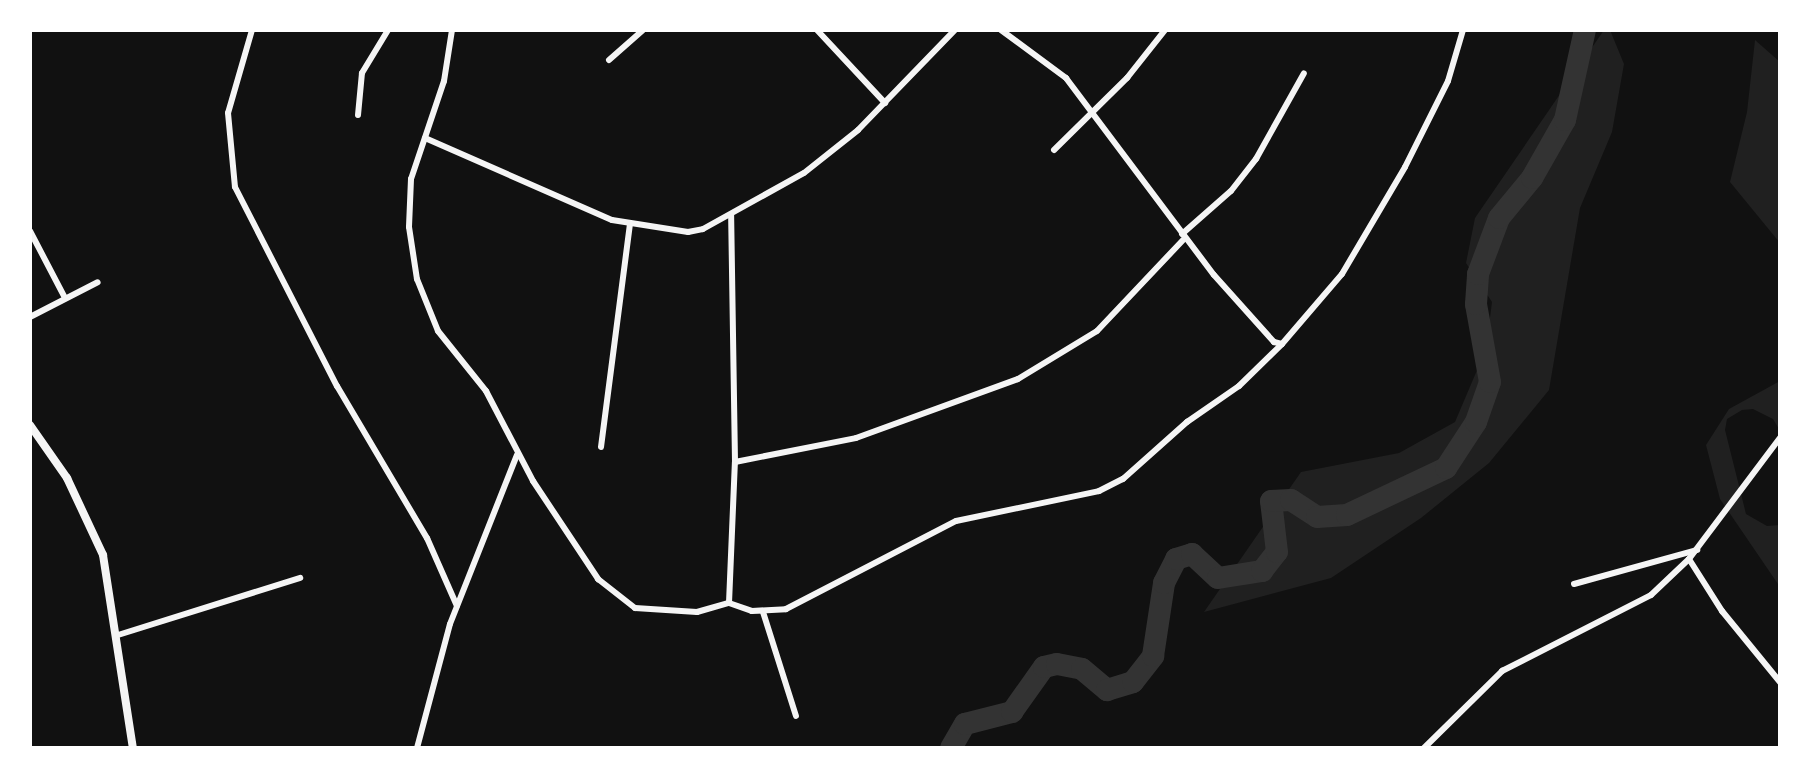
<!DOCTYPE html>
<style>
body{margin:0}
#map{position:relative;width:1810px;height:778px;overflow:hidden;background:#111;font-family:Jost,sans-serif}
div>[style]{position:absolute}
.green>*{inset:0;background:#202020}
.river>*{height:22px;margin:-11px;padding:0 11px;transform-origin:11px;border-radius:11px;background:#333}
.minor>*{height:6px;margin:-3px;padding:0 3px;transform-origin:3px;border-radius:3px;background:#f5f5f5}
.secondary>*{height:8px;margin:-4px;padding:0 4px;transform-origin:4px;border-radius:4px;background:#f5f5f5}
span{translate:-50% -50%;white-space:nowrap;text-align:center;line-height:1.15;-webkit-text-stroke:7px #fff;paint-order:stroke}
.frame{position:absolute;inset:0;border:32px solid #fff;pointer-events:none}
</style>
<div id="map">
<div class="green">
<div style="clip-path:polygon(1604px 30px,1610px 30px,1624px 64px,1612px 132px,1580px 208px,1549px 390px,1489px 463px,1421px 518px,1331px 578px,1204px 612px,1301px 472px,1399px 453px,1455px 422px,1486px 349px,1492px 302px,1466px 263px,1475px 218px)"></div>
<div style="clip-path:polygon(1755px 40px,1780px 62px,1780px 243px,1730px 182px,1747px 112px)"></div>
<div style="clip-path:polygon(1780px 381px,1780px 466px,1779px 429px,1773px 419px,1753px 409px,1742px 410px,1727px 419px,1725px 430px,1746px 514px,1767px 526px,1780px 525px,1780px 587px,1720px 499px,1706px 445px,1729px 409px)"></div>
</div>
<div class="river">
<div style="left:951px;top:748px;width:28px;rotate:-60deg"></div>
<div style="left:965px;top:724px;width:49px;rotate:-14.3deg"></div>
<div style="left:1012px;top:712px;width:55px;rotate:-54.6deg"></div>
<div style="left:1044px;top:667px;width:13px;rotate:-13deg"></div>
<div style="left:1057px;top:664px;width:25px;rotate:11deg"></div>
<div style="left:1082px;top:669px;width:33px;rotate:40deg"></div>
<div style="left:1107px;top:690px;width:27px;rotate:-17deg"></div>
<div style="left:1133px;top:682px;width:33px;rotate:-52deg"></div>
<div style="left:1153px;top:656px;width:74px;rotate:-81.4deg"></div>
<div style="left:1164px;top:583px;width:27px;rotate:-63deg"></div>
<div style="left:1176px;top:559px;width:17px;rotate:-17deg"></div>
<div style="left:1192px;top:554px;width:35px;rotate:43deg"></div>
<div style="left:1218px;top:578px;width:45px;rotate:-9deg"></div>
<div style="left:1262px;top:571px;width:24px;rotate:-52deg"></div>
<div style="left:1277px;top:552px;width:51px;rotate:-96.7deg"></div>
<div style="left:1271px;top:501px;width:20px;rotate:-3deg"></div>
<div style="left:1291px;top:500px;width:31px;rotate:33deg"></div>
<div style="left:1317px;top:517px;width:30px;rotate:-4deg"></div>
<div style="left:1347px;top:515px;width:110px;rotate:-25.4deg"></div>
<div style="left:1446px;top:468px;width:55px;rotate:-56.9deg"></div>
<div style="left:1476px;top:422px;width:42px;rotate:-70.7deg"></div>
<div style="left:1490px;top:382px;width:79px;rotate:-100.2deg"></div>
<div style="left:1476px;top:304px;width:30px;rotate:-86deg"></div>
<div style="left:1478px;top:274px;width:60px;rotate:-69.4deg"></div>
<div style="left:1499px;top:218px;width:52px;rotate:-50.5deg"></div>
<div style="left:1532px;top:178px;width:67px;rotate:-60.4deg"></div>
<div style="left:1565px;top:120px;width:92px;rotate:-77.5deg"></div>
</div>
<div class="minor">
<div style="left:252px;top:30px;width:86px;rotate:106.1deg"></div>
<div style="left:228px;top:113px;width:74px;rotate:84.6deg"></div>
<div style="left:235px;top:187px;width:224px;rotate:62.9deg"></div>
<div style="left:337px;top:386px;width:177px;rotate:59.4deg"></div>
<div style="left:427px;top:538px;width:74px;rotate:66.2deg"></div>
<div style="left:452px;top:30px;width:52px;rotate:98.9deg"></div>
<div style="left:444px;top:81px;width:103px;rotate:108.6deg"></div>
<div style="left:411px;top:179px;width:48px;rotate:92.4deg"></div>
<div style="left:409px;top:227px;width:53px;rotate:81.3deg"></div>
<div style="left:417px;top:279px;width:56px;rotate:68deg"></div>
<div style="left:438px;top:331px;width:77px;rotate:51.3deg"></div>
<div style="left:486px;top:391px;width:102px;rotate:62.4deg"></div>
<div style="left:533px;top:481px;width:118px;rotate:56.4deg"></div>
<div style="left:598px;top:579px;width:47px;rotate:38.1deg"></div>
<div style="left:635px;top:608px;width:62px;rotate:3.7deg"></div>
<div style="left:697px;top:612px;width:33px;rotate:-16deg"></div>
<div style="left:729px;top:603px;width:24px;rotate:19deg"></div>
<div style="left:752px;top:611px;width:34px;rotate:-3deg"></div>
<div style="left:786px;top:609px;width:191px;rotate:-27.4deg"></div>
<div style="left:956px;top:521px;width:146px;rotate:-11.8deg"></div>
<div style="left:1099px;top:491px;width:27px;rotate:-27deg"></div>
<div style="left:1123px;top:479px;width:86px;rotate:-41.7deg"></div>
<div style="left:1187px;top:422px;width:63px;rotate:-34.7deg"></div>
<div style="left:1239px;top:386px;width:60px;rotate:-44.3deg"></div>
<div style="left:817px;top:30px;width:100px;rotate:47deg"></div>
<div style="left:1001px;top:30px;width:81px;rotate:36.4deg"></div>
<div style="left:1066px;top:78px;width:246px;rotate:53.1deg"></div>
<div style="left:1214px;top:275px;width:90px;rotate:48.2deg"></div>
<div style="left:1274px;top:342px;width:8px;rotate:14deg"></div>
<div style="left:1282px;top:344px;width:92px;rotate:-49.4deg"></div>
<div style="left:1342px;top:274px;width:124px;rotate:-59.5deg"></div>
<div style="left:1405px;top:167px;width:96px;rotate:-63.4deg"></div>
<div style="left:1448px;top:81px;width:53px;rotate:-73.6deg"></div>
<div style="left:609px;top:60px;width:45px;rotate:-41.4deg"></div>
<div style="left:358px;top:115px;width:42px;rotate:-84.6deg"></div>
<div style="left:362px;top:73px;width:50px;rotate:-58.8deg"></div>
<div style="left:425px;top:138px;width:204px;rotate:23.7deg"></div>
<div style="left:612px;top:220px;width:77px;rotate:9deg"></div>
<div style="left:688px;top:232px;width:15px;rotate:-11deg"></div>
<div style="left:703px;top:229px;width:115px;rotate:-29deg"></div>
<div style="left:804px;top:173px;width:69px;rotate:-38.5deg"></div>
<div style="left:858px;top:130px;width:139px;rotate:-45.9deg"></div>
<div style="left:1054px;top:150px;width:103px;rotate:-44.6deg"></div>
<div style="left:1127px;top:78px;width:61px;rotate:-51.6deg"></div>
<div style="left:30px;top:231px;width:76px;rotate:62.4deg"></div>
<div style="left:1182px;top:234px;width:65px;rotate:-41.3deg"></div>
<div style="left:1231px;top:191px;width:41px;rotate:-52deg"></div>
<div style="left:1256px;top:159px;width:98px;rotate:-60.8deg"></div>
<div style="left:30px;top:317px;width:76px;rotate:-27.2deg"></div>
<div style="left:601px;top:447px;width:225px;rotate:-82.6deg"></div>
<div style="left:735px;top:462px;width:123px;rotate:-11.2deg"></div>
<div style="left:856px;top:438px;width:172px;rotate:-20deg"></div>
<div style="left:1018px;top:379px;width:92px;rotate:-31.3deg"></div>
<div style="left:1097px;top:331px;width:128px;rotate:-46.6deg"></div>
<div style="left:1689px;top:559px;width:62px;rotate:57.6deg"></div>
<div style="left:1722px;top:611px;width:92px;rotate:50.8deg"></div>
<div style="left:1574px;top:584px;width:128px;rotate:-15.5deg"></div>
<div style="left:729px;top:603px;width:141px;rotate:-87.6deg"></div>
<div style="left:735px;top:462px;width:247px;rotate:-90.9deg"></div>
<div style="left:763px;top:612px;width:109px;rotate:72.4deg"></div>
<div style="left:118px;top:635px;width:191px;rotate:-17.4deg"></div>
<div style="left:417px;top:748px;width:128px;rotate:-75.1deg"></div>
<div style="left:450px;top:624px;width:182px;rotate:-68.4deg"></div>
<div style="left:1424px;top:748px;width:110px;rotate:-44.6deg"></div>
<div style="left:1502px;top:671px;width:167px;rotate:-27deg"></div>
<div style="left:1651px;top:595px;width:52px;rotate:-43.5deg"></div>
<div style="left:1689px;top:559px;width:151px;rotate:-53.1deg"></div>
</div>
<div class="secondary">
<div style="left:30px;top:425px;width:65px;rotate:55.1deg"></div>
<div style="left:67px;top:478px;width:85px;rotate:64.9deg"></div>
<div style="left:103px;top:555px;width:195px;rotate:81.2deg"></div>
</div>
<div class="frame"></div>
</div>
